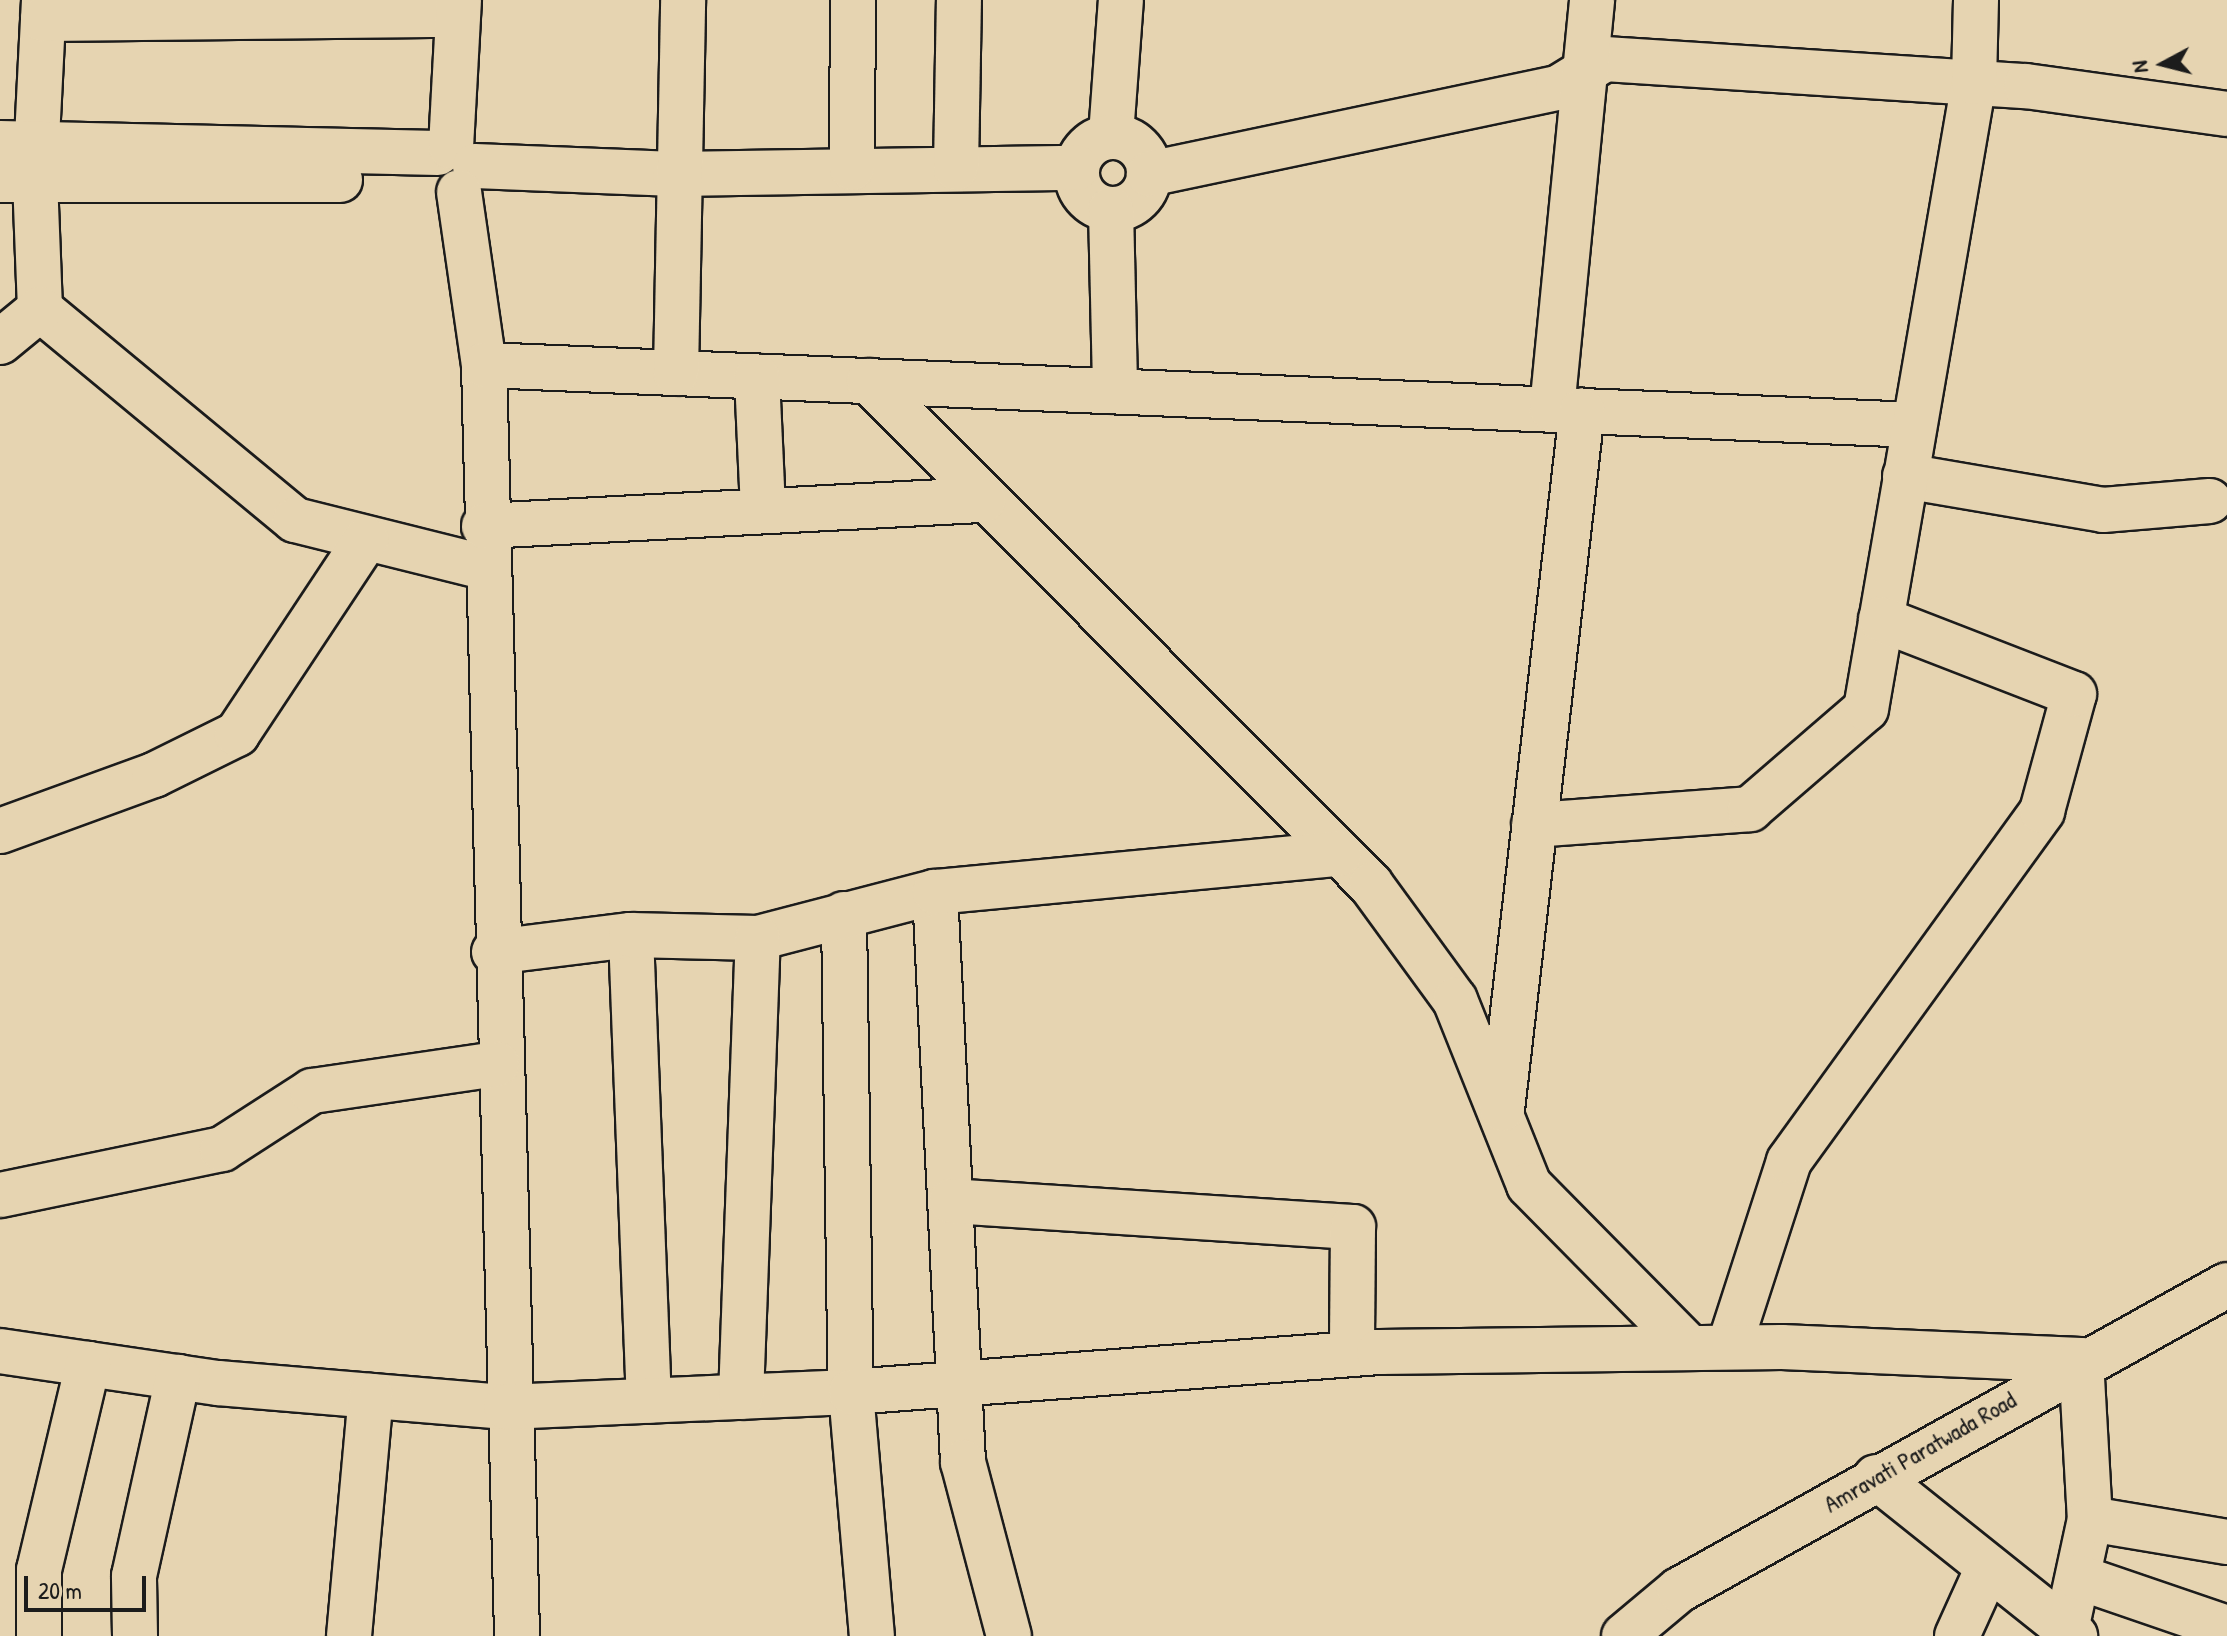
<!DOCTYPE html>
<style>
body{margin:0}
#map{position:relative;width:2227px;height:1636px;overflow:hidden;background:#e6d4b1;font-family:"Patrick Hand",sans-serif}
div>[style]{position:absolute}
.roads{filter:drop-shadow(2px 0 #1c1c1c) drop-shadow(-2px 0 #1c1c1c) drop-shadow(0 2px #1c1c1c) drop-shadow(0 -2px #1c1c1c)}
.minor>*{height:44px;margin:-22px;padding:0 22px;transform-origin:22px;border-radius:22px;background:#e6d4b1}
.minor>.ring{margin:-22px;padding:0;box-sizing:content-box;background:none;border:44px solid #e6d4b1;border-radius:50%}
.major>*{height:44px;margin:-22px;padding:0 22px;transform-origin:22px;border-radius:22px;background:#e6d4b1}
span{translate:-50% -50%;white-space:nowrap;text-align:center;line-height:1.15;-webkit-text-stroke:6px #e6d4b1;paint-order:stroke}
.street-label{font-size:24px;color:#1c1c1c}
.north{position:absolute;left:2123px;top:24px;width:80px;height:80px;-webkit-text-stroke:6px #e6d4b1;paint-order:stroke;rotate:263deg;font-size:22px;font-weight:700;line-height:32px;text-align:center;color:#1c1c1c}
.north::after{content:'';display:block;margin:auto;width:28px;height:36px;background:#1c1c1c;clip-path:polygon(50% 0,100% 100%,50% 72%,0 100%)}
.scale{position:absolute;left:24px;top:1576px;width:122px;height:36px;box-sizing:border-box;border:4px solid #1c1c1c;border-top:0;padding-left:10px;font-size:24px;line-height:28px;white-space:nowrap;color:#1c1c1c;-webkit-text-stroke:6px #e6d4b1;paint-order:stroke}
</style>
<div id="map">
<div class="roads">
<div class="minor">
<div style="left:44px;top:0;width:179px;rotate:92.9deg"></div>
<div style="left:35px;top:179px;width:130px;rotate:87.8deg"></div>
<div style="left:40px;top:309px;width:331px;rotate:39.6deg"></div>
<div style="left:295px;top:520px;width:195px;rotate:14deg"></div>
<div style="left:43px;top:19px;width:415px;rotate:-0.6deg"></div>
<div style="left:1111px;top:135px;width:135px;rotate:-85.8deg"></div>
<div class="ring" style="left:1077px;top:137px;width:28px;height:28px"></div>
<div style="left:0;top:143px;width:438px;rotate:1.3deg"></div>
<div style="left:451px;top:147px;width:147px;rotate:-86.9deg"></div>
<div style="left:475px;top:166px;width:200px;rotate:2.3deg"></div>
<div style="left:675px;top:174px;width:402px;rotate:-0.9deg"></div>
<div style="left:852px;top:168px;width:168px;rotate:-89.7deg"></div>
<div style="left:956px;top:168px;width:168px;rotate:-89deg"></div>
<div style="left:1149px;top:174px;width:418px;rotate:-11.9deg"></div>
<div style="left:1558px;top:88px;width:55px;rotate:-31.7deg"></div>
<div style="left:1605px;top:59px;width:422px;rotate:3.7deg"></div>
<div style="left:2026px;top:86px;width:203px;rotate:7.9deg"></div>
<div style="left:0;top:180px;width:340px"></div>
<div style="left:459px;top:192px;width:175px;rotate:81.8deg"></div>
<div style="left:484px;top:365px;width:1271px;rotate:88.51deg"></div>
<div style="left:1111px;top:209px;width:182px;rotate:88.7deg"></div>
<div style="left:0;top:342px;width:52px;rotate:-39.5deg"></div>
<div style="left:484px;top:365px;width:1431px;rotate:2.4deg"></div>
<div style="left:676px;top:373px;width:373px;rotate:-88.9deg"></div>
<div style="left:757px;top:377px;width:134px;rotate:87.4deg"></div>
<div style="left:869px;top:381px;width:711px;rotate:45.11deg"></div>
<div style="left:1371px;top:885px;width:142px;rotate:53.9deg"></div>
<div style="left:1455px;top:1000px;width:199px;rotate:68.2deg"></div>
<div style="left:1529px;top:1185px;width:229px;rotate:45.4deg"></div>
<div style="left:1552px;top:409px;width:411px;rotate:-84.4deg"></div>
<div style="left:1905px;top:476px;width:201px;rotate:9.7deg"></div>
<div style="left:2103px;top:510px;width:107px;rotate:-4.8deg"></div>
<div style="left:484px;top:526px;width:500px;rotate:-3deg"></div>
<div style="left:1534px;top:825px;width:217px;rotate:-4.2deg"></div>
<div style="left:1750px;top:809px;width:153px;rotate:-40.8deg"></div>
<div style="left:1866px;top:709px;width:636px;rotate:-80.23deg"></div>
<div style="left:1974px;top:82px;width:82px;rotate:-88.6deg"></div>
<div style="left:0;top:831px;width:164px;rotate:-20deg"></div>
<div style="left:154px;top:775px;width:93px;rotate:-26.3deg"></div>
<div style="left:237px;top:734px;width:234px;rotate:-56.5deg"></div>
<div style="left:935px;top:892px;width:571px;rotate:87.19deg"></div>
<div style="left:963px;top:1462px;width:180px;rotate:75.2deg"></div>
<div style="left:844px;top:914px;width:478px;rotate:89.2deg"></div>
<div style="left:851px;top:1392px;width:245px;rotate:85.1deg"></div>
<div style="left:631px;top:935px;width:466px;rotate:87.8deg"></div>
<div style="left:494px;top:952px;width:138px;rotate:-7.1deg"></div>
<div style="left:631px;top:935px;width:127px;rotate:1.4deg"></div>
<div style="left:758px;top:938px;width:183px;rotate:-14.6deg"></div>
<div style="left:935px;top:892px;width:406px;rotate:-5.4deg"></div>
<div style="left:1502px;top:1109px;width:703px;rotate:-83.46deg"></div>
<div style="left:0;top:1195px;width:227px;rotate:-11.7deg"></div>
<div style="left:222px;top:1149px;width:107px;rotate:-32.8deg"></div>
<div style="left:312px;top:1091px;width:187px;rotate:-8.3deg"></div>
<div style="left:951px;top:1201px;width:403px;rotate:3.7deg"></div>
<div style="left:1353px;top:1227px;width:127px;rotate:90.5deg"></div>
<div style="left:1729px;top:1347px;width:195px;rotate:-72.1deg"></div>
<div style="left:1789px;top:1161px;width:432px;rotate:-54.1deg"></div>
<div style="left:2042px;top:811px;width:121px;rotate:-74.7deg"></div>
<div style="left:2074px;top:694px;width:207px;rotate:-158.8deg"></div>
<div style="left:0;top:1351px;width:220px;rotate:8.4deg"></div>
<div style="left:218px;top:1383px;width:289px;rotate:4.8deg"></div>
<div style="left:506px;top:1407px;width:345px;rotate:-2.5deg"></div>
<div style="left:851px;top:1392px;width:530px;rotate:-4.33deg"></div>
<div style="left:1379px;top:1352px;width:403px;rotate:-0.7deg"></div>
<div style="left:1782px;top:1347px;width:299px;rotate:2.5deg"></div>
<div style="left:2081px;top:1360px;width:159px;rotate:86.8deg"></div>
<div style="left:2090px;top:1519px;width:114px;rotate:102.2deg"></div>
<div style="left:741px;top:1397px;width:459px;rotate:-87.9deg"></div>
<div style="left:1876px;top:1477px;width:255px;rotate:38.6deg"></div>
<div style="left:2090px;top:1519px;width:139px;rotate:9.5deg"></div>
<div style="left:2078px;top:1577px;width:157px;rotate:18.9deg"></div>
<div style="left:39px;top:1636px;width:66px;rotate:-90deg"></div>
<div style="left:39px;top:1570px;width:212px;rotate:-76.6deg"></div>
<div style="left:135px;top:1636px;width:60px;rotate:-91deg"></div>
<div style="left:134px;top:1576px;width:204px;rotate:-77.5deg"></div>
<div style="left:349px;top:1636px;width:241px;rotate:-84.8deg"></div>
<div style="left:1957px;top:1636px;width:72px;rotate:-65.6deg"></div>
</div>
<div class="major">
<div style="left:1624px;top:1636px;width:72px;rotate:-39.9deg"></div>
<div style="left:1679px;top:1590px;width:627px;rotate:-29.1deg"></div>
</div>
</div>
<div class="street-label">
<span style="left:1920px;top:1452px;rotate:-30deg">Amravati Paratwada Road</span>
</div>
<div class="north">N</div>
<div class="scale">20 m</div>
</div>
